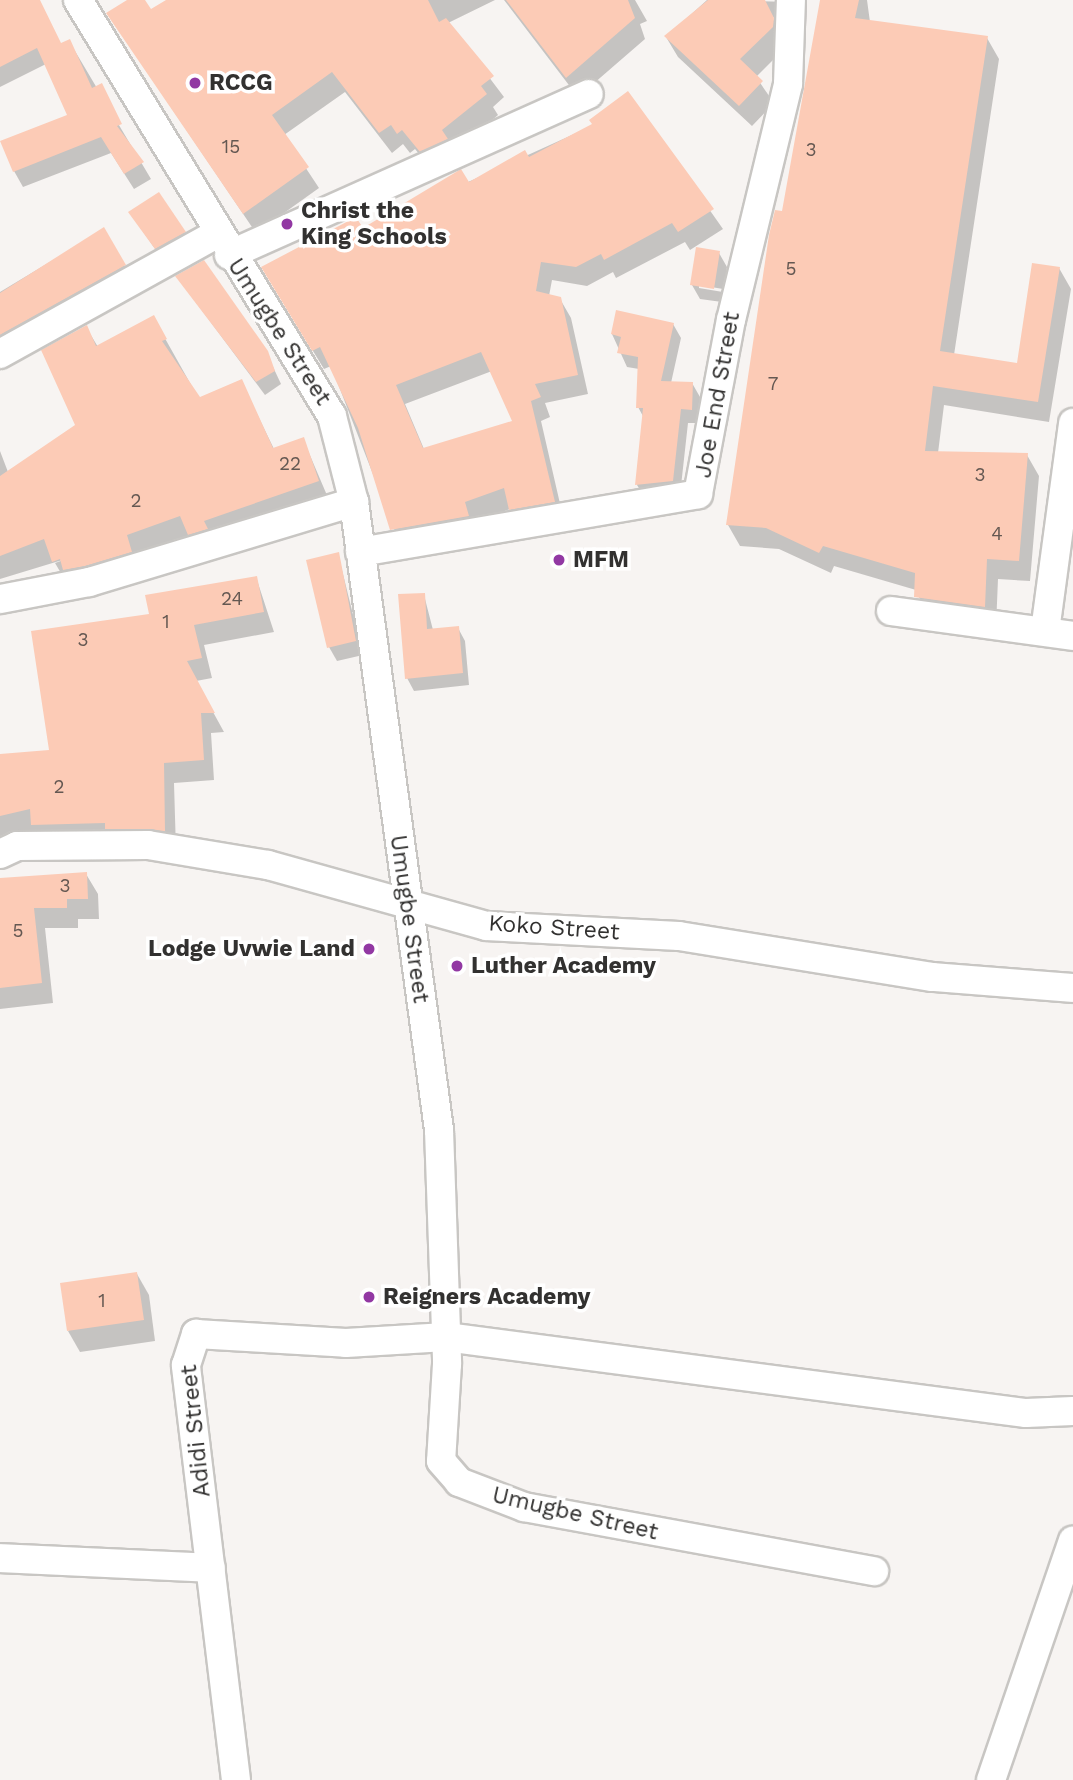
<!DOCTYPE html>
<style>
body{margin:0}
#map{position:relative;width:1073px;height:1780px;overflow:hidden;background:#f7f4f2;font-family:"Work Sans",sans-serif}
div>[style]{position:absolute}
.shadow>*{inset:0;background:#0003}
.building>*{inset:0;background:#fccbb6}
.roads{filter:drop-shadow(2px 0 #c8c6c3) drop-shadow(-2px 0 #c8c6c3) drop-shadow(0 2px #c8c6c3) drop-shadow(0 -2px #c8c6c3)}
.minor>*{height:28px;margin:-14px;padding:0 14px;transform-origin:14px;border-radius:14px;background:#fff}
.dots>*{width:19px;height:19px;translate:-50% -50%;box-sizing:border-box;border:4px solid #fff;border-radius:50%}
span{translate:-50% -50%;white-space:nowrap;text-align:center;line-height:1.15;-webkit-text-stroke:7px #fff;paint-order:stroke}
.number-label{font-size:19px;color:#645852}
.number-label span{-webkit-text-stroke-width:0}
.poi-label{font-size:23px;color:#323130;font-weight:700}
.left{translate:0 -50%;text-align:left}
.right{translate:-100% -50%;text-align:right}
.street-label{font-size:23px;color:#323130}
</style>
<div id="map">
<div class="shadow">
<div style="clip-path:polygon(0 0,20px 0,61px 44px,69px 41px,151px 179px,134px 189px,111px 153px,23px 187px,14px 171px,69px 115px,46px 64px,0 87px)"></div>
<div style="clip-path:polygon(130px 0,143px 0,151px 12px,171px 0,495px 0,448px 23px,504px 97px,493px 107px,498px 115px,433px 171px,415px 149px,410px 153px,403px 144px,392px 153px,345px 92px,284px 135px,319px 188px,256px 233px,108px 14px)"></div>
<div style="clip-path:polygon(504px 0,635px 0,647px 21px,640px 24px,645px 39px,578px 97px)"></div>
<div style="clip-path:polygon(707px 0,790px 2px,773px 18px,784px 49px,756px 77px,774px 103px,752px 126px,678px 57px,666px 37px)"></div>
<div style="clip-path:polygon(822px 0,867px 0,870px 22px,987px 38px,999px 59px,954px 355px,1018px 365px,1059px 268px,1071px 289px,1049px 422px,944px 405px,938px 453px,1027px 455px,1039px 476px,1030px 581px,998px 579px,996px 627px,928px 618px,916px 590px,834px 566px,831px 573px,779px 549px,740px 546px,728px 525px)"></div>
<div style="clip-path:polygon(evenodd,628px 94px,723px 229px,690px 250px,685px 242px,616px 278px,613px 272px,587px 286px,552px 280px,549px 296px,560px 299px,571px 318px,588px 394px,545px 403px,550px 417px,541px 421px,564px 521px,522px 528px,510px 509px,402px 549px,331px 366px,324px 369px,274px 287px,362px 230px,594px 125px,628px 94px,492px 371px,514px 422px,424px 449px,405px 404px,492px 371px)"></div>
<div style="clip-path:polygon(130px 213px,184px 233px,195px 251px,167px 266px)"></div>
<div style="clip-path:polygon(103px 230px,135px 285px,0 360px,0 292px)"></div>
<div style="clip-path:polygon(evenodd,719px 253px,727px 267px,722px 302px,700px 299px,692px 285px,719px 253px,699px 285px,723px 289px,723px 292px,699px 288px,699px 285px)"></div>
<div style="clip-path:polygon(177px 277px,266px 352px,281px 384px,265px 395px)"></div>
<div style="clip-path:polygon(153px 317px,199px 399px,241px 381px,274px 449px,303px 439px,329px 500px,200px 553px,190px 535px,65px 580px,55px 563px,69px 558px,0 579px,0 451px,8px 472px,77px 426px,86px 327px,98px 347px)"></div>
<div style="clip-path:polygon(673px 324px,681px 338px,671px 383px,692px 383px,700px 397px,699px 423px,688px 423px,680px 495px,645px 498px,637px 485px,644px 418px,638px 407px,639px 369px,627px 367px,612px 334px)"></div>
<div style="clip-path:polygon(338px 554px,363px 655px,337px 661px,329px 647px)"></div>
<div style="clip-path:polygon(256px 577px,274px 632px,204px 645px,212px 678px,196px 681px,224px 732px,211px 733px,214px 780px,174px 783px,176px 850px,44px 845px,35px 830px,0 838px,0 759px,51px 752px,151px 615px)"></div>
<div style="clip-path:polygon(424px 595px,433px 630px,458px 628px,465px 641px,469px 685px,414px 691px,407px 678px)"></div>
<div style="clip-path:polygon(86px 874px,98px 894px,99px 919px,78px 919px,78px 928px,45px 928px,53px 1003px,0 1009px,0 881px)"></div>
<div style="clip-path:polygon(137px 1274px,149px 1295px,155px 1341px,80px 1352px,68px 1331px)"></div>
</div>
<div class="building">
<div style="clip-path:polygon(0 0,40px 0,61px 43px,70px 39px,92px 88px,102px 83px,122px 124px,117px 126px,144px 162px,124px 174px,101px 137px,13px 172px,0 141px,67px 115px,37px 48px,0 67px)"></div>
<div style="clip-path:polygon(127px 0,145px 0,151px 9px,166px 0,428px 0,439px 22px,446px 18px,494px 76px,481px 86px,487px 94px,442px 130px,448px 139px,420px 152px,402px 130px,397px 134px,391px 125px,379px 133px,332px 72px,272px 115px,309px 167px,243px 214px,106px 13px)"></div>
<div style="clip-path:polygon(506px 0,628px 0,635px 18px,566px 78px)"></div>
<div style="clip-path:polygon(708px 0,765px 0,774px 18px,773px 27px,740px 59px,763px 81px,739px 106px,664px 36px)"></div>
<div style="clip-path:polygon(820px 0,859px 0,855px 18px,988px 36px,940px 351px,1017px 363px,1032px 263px,1060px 267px,1038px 402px,933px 386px,925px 451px,1028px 453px,1019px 561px,987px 559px,985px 607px,914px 597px,915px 573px,823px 546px,819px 553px,766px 528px,726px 525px,769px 235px,775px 210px,782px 211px)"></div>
<div style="clip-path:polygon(evenodd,628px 91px,714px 209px,678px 232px,672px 223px,604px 260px,601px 254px,576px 267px,541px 262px,536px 291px,561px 297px,578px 375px,535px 384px,541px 397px,531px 401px,555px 502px,509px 510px,504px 488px,465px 502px,469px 516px,390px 530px,358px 428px,320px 347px,312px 351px,261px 267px,356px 217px,363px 228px,461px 169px,469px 182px,525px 150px,529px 157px,592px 124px,589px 120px,628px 91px,481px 352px,512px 421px,423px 448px,396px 385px,481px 352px)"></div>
<div style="clip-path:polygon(159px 192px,186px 232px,155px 249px,128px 212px)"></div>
<div style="clip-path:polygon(104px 227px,126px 265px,0 335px,0 293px)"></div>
<div style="clip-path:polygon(696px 247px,720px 251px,714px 289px,690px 285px)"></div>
<div style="clip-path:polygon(204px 260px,268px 351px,275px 371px,256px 382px,175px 276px)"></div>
<div style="clip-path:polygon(616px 310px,674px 323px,661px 381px,693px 382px,692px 410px,681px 409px,673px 481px,635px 485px,643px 408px,636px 408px,638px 357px,617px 353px,621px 337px,611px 334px)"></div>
<div style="clip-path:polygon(154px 315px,167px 339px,162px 341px,200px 397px,242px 379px,273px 448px,304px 437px,319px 481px,204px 521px,208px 529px,188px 535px,180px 516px,127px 535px,132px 552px,85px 566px,63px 570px,60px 559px,52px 562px,44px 539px,0 556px,0 476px,75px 425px,41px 350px,87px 325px,96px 346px)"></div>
<div style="clip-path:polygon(339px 552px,356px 641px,327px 648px,306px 560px)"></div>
<div style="clip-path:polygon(257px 576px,264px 612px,194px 625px,202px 658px,187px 661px,215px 713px,201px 713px,204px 760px,164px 763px,165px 831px,105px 829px,105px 823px,31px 825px,30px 809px,0 816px,0 754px,49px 750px,31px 631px,149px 614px,145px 595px)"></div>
<div style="clip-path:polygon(425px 593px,427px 629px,459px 626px,463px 673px,405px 679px,398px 594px)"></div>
<div style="clip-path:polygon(87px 872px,88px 899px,67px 899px,67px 908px,34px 908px,42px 983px,0 988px,0 878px)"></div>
<div style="clip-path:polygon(137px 1272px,144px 1320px,67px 1331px,60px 1283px)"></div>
</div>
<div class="roads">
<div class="minor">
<div style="left:78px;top:0;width:487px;rotate:58.6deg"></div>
<div style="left:332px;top:416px;width:89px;rotate:75.7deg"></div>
<div style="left:354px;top:502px;width:634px;rotate:82.29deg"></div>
<div style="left:439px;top:1130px;width:234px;rotate:88deg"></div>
<div style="left:447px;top:1364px;width:97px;rotate:93.5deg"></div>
<div style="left:441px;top:1461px;width:28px;rotate:49deg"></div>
<div style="left:459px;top:1482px;width:70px;rotate:21deg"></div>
<div style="left:524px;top:1507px;width:356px;rotate:10.4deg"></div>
<div style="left:229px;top:255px;width:394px;rotate:-24.1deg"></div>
<div style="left:0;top:354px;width:249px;rotate:-29deg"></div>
<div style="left:360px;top:552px;width:343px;rotate:-9.7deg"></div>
<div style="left:698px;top:494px;width:177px;rotate:-79.3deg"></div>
<div style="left:731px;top:320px;width:243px;rotate:-76.4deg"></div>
<div style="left:788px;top:84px;width:84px;rotate:-88deg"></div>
<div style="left:0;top:599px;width:91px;rotate:-10.8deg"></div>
<div style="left:89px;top:582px;width:277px;rotate:-16.8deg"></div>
<div style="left:891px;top:611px;width:184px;rotate:7.8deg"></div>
<div style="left:1045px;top:631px;width:210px;rotate:-82.3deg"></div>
<div style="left:0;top:854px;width:19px;rotate:-25deg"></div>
<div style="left:17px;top:846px;width:131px;rotate:-0.4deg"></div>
<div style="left:148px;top:845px;width:122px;rotate:9.5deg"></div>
<div style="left:268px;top:865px;width:226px;rotate:15.6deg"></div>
<div style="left:486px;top:926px;width:193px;rotate:3deg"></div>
<div style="left:679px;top:936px;width:257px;rotate:9.2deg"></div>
<div style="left:933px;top:977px;width:140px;rotate:4.5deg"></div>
<div style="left:0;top:1558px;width:211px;rotate:2.7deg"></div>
<div style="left:236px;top:1780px;width:418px;rotate:-96.9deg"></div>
<div style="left:186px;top:1365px;width:33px;rotate:-72deg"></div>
<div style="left:196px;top:1334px;width:150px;rotate:3.4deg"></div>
<div style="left:346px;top:1343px;width:100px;rotate:-3.4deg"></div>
<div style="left:446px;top:1337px;width:585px;rotate:7.47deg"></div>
<div style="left:1026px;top:1413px;width:47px;rotate:-2.4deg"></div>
<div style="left:991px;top:1780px;width:253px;rotate:-71.1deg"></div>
</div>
</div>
<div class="dots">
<div style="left:195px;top:83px;background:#9238a3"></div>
<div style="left:287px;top:224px;background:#9238a3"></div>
<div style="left:559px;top:560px;background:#9238a3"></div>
<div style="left:369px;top:949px;background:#9238a3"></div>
<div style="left:457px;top:966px;background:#9238a3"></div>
<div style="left:369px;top:1297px;background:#9238a3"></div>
</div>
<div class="number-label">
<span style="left:231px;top:147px">15</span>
<span style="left:811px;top:150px">3</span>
<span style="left:791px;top:269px">5</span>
<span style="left:773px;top:384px">7</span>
<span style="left:290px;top:464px">22</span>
<span style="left:980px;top:475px">3</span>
<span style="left:136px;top:501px">2</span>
<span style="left:997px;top:534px">4</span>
<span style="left:232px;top:599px">24</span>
<span style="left:166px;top:622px">1</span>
<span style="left:83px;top:640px">3</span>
<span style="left:59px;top:787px">2</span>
<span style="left:65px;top:886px">3</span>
<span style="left:18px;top:931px">5</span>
<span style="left:102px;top:1301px">1</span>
</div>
<div class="poi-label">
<span class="left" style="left:209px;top:83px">RCCG</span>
<span class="left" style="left:301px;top:224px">Christ the<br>King Schools</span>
<span class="left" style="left:573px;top:560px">MFM</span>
<span class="right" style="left:355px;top:949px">Lodge Uvwie Land</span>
<span class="left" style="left:471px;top:966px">Luther Academy</span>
<span class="left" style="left:383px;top:1297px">Reigners Academy</span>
</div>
<div class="street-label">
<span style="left:279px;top:332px;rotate:57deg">Umugbe Street</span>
<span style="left:718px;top:395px;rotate:-80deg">Joe End Street</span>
<span style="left:409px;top:919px;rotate:82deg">Umugbe Street</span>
<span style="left:554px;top:928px;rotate:4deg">Koko Street</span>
<span style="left:196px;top:1431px;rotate:-96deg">Adidi Street</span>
<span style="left:575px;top:1514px;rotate:13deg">Umugbe Street</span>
</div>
</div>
